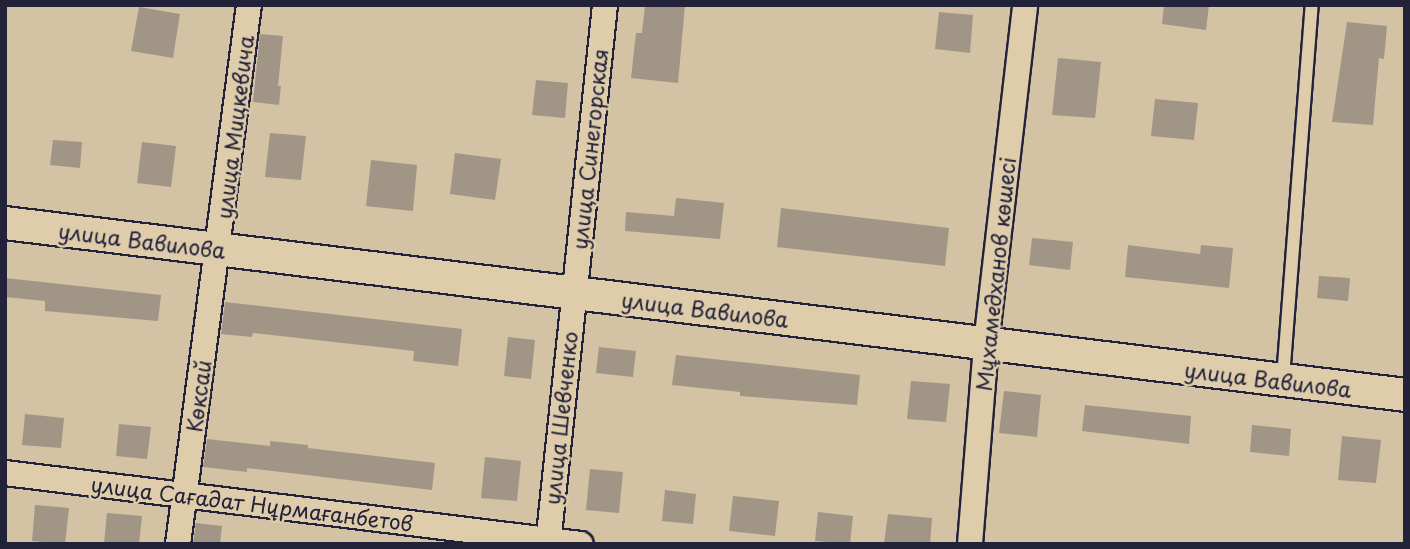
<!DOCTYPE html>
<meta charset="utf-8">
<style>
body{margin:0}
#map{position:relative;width:1410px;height:549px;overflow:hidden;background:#d3c2a3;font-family:"Playpen Sans",sans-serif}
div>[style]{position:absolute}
.building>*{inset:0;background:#a19586}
.roads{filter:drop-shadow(2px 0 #22223b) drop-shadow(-2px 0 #22223b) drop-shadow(0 2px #22223b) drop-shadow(0 -2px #22223b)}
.service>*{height:12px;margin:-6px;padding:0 6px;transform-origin:6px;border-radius:6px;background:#deccaa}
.minor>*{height:24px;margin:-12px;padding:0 12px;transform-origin:12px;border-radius:12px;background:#deccaa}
.tertiary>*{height:32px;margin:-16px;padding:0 16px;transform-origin:16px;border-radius:16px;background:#deccaa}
span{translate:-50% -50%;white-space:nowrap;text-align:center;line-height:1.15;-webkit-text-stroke:5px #deccaa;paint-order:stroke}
.street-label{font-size:21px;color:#22223b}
.frame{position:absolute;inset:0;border:7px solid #22223b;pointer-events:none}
</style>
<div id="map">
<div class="building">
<div style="clip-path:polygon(645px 5px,685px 5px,678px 83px,631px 78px,636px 33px,642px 33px)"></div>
<div style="clip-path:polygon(1164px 5px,1209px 5px,1206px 30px,1162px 24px)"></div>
<div style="clip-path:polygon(139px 7px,180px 14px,173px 58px,131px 51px)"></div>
<div style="clip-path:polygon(939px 12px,973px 15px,970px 53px,935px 49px)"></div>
<div style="clip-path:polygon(1347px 22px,1387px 26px,1384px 59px,1379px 58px,1373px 125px,1332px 122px)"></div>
<div style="clip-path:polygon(260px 34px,283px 36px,278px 86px,281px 86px,279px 105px,253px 102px)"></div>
<div style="clip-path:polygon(1058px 58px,1101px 62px,1095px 118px,1052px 115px)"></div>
<div style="clip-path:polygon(536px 80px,568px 83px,565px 118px,532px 115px)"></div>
<div style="clip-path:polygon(1155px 99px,1198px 103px,1194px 140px,1151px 136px)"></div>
<div style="clip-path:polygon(270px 133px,306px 136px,301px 180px,265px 177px)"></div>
<div style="clip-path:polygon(53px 140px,82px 142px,80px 168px,50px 165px)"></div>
<div style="clip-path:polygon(142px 142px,176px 146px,171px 187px,137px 183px)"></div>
<div style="clip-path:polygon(455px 153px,501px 159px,495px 200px,450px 194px)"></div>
<div style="clip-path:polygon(371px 160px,417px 165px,413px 211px,366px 206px)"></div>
<div style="clip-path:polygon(676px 198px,724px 203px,720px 239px,625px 231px,626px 212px,674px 216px)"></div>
<div style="clip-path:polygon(781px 208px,949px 228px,945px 266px,777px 247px)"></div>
<div style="clip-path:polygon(1032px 238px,1073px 242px,1070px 270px,1029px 265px)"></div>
<div style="clip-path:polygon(1128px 245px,1200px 254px,1201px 245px,1233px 248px,1229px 288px,1125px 277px)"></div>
<div style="clip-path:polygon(1319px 276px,1350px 278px,1348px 301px,1317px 298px)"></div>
<div style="clip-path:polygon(5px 278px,161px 295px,158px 321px,45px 311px,45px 301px,5px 297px)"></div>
<div style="clip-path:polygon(225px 302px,462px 329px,458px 366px,413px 361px,414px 351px,253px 333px,252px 337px,221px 334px)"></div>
<div style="clip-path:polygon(508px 337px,535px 340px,531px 379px,504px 376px)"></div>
<div style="clip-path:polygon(599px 347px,636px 351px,633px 377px,596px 373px)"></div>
<div style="clip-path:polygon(676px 355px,860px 375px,857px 405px,740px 396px,740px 392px,672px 385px)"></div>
<div style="clip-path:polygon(911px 381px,950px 384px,946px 422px,907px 419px)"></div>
<div style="clip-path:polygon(1004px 391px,1041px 395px,1037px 437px,999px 433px)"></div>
<div style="clip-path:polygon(1085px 405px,1191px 416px,1189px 444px,1082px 431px)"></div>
<div style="clip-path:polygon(25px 414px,64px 418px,61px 448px,22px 445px)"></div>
<div style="clip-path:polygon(119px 424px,151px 427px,147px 459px,116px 456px)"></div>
<div style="clip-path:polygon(1252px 425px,1291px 429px,1289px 456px,1250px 452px)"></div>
<div style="clip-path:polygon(1342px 436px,1381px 440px,1376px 483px,1338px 480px)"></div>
<div style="clip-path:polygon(207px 439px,270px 446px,270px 441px,308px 445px,308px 448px,435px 463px,432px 490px,247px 468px,247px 472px,203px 467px)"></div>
<div style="clip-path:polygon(485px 457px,521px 461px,517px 501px,481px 498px)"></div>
<div style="clip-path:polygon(590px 469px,623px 472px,619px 513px,586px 510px)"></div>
<div style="clip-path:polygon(665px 490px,696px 494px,693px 524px,662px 521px)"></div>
<div style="clip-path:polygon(733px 496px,779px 501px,775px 536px,729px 531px)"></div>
<div style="clip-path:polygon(35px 505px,69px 508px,65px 544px,32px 541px)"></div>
<div style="clip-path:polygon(818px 512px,853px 516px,850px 544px,815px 541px)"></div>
<div style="clip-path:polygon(107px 513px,142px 516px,139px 544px,104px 544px)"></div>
<div style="clip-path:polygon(888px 514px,932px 518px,930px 544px,884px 543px)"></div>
<div style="clip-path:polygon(196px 523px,222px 526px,220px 544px,193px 544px)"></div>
</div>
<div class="roads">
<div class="service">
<div style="left:1283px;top:378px;width:374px;rotate:-85.6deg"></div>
</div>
<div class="minor">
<div style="left:5px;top:473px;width:580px;rotate:7.03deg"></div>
<div style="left:178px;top:544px;width:544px;rotate:-82.5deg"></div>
<div style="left:548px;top:544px;width:542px;rotate:-83.96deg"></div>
<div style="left:970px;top:544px;width:201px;rotate:-85.4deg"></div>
<div style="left:986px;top:344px;width:341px;rotate:-83.4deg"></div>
</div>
<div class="tertiary">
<div style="left:5px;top:223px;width:1411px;rotate:7deg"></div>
</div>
</div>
<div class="street-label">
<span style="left:234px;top:127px;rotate:-83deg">улица Мицкевича</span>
<span style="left:589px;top:149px;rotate:-84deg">улица Синегорская</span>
<span style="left:142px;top:240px;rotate:7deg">улица Вавилова</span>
<span style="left:995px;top:274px;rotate:-84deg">Мұхамедханов көшесі</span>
<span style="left:705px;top:309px;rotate:7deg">улица Вавилова</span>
<span style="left:1268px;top:379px;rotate:7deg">улица Вавилова</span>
<span style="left:198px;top:396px;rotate:-82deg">Көксай</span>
<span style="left:560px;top:418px;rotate:-84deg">улица Шевченко</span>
<span style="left:252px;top:503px;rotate:7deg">улица Сағадат Нұрмағанбетов</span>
</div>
<div class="frame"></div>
</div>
